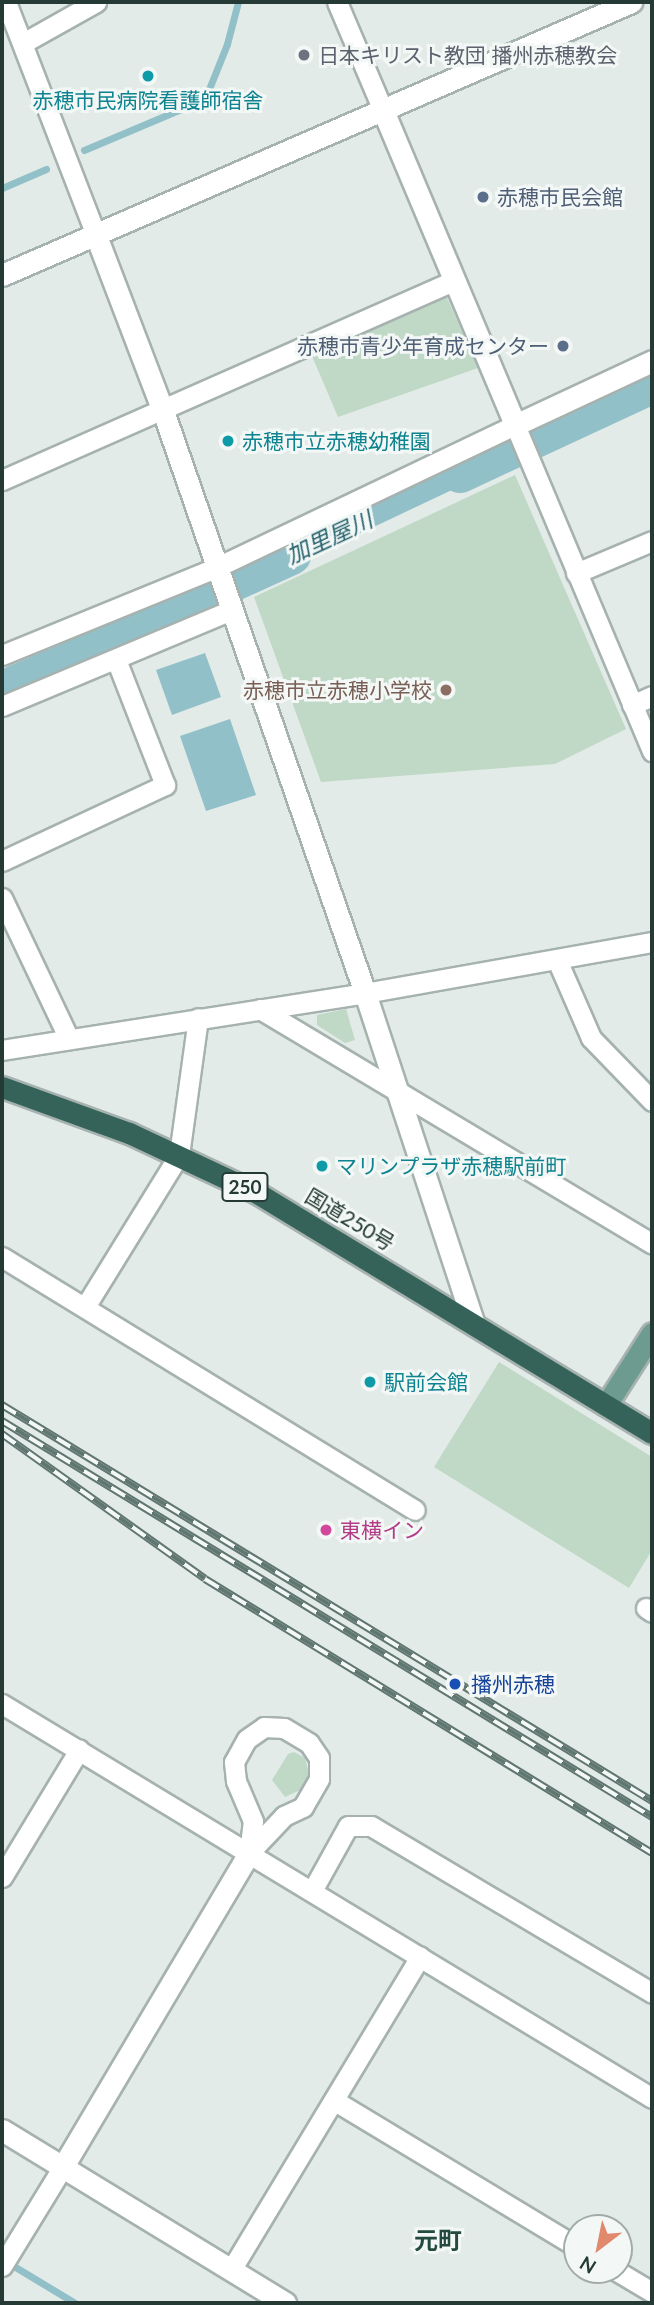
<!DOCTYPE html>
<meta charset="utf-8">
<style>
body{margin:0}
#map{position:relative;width:654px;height:2305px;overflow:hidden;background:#e3ebe8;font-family:Lato,"Noto Sans JP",sans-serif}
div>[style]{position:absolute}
.green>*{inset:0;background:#bfd9c6}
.water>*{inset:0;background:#92c0c9}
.stream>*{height:7px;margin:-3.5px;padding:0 3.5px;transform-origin:3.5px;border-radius:3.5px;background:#92c0c9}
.river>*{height:40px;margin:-20px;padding:0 20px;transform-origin:20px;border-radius:20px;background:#92c0c9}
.roads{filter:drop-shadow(2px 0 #a6b2af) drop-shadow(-2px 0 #a6b2af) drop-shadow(0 2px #a6b2af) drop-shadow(0 -2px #a6b2af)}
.street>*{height:19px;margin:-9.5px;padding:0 9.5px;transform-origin:9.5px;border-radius:9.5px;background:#fff}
.secondary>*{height:21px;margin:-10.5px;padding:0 10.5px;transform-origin:10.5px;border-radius:10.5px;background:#fff}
.primary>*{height:21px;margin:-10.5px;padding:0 10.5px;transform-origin:10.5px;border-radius:10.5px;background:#6d9b8f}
.highway>*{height:21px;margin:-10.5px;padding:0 10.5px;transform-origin:10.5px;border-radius:10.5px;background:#356359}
.rail>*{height:8px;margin-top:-4px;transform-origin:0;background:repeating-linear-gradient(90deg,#f3f8f6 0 16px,#607670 0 32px);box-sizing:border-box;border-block:2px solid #607670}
.dots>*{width:19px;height:19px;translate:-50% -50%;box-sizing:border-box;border:4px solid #f3f8f6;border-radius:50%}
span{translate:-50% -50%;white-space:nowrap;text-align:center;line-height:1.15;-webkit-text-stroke:6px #f3f8f6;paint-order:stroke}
.shield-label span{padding:2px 5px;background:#f3f8f6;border:2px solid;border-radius:5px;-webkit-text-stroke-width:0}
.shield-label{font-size:19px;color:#253a35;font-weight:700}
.worship-label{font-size:21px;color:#5b616d}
.left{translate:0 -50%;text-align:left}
.culture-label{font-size:21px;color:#0d838f}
.service-label{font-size:21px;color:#4e5e75}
.right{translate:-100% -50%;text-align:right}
.education-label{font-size:21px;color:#785e54}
.street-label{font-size:21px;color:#253a35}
.hotel-label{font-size:21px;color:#b23c85}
.transit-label{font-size:21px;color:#164399}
.water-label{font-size:23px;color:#27626f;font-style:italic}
.quarter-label{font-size:24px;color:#244a40;font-weight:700}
.frame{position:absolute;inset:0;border:4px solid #253a35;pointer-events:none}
.north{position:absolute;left:563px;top:2214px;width:70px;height:70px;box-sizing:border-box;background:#f3f8f6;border:2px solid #a1aca9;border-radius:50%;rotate:212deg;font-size:19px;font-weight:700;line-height:28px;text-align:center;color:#253a35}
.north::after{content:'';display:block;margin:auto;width:24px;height:32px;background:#e0896c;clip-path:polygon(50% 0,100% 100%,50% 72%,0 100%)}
</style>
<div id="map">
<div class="green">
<div style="clip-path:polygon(445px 293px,478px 368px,338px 417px,312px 356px)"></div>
<div style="clip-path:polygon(515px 475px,626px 729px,555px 764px,321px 782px,254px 597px)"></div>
<div style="clip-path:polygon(346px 1009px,355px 1040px,345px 1043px,317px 1025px,317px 1015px)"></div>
<div style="clip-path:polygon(499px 1362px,652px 1457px,652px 1550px,629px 1588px,434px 1467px)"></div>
<div style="clip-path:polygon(294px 1752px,305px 1758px,309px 1774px,300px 1790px,285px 1797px,272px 1780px,288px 1754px)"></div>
</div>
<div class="water">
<div style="clip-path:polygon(500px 444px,508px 448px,513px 461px,245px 588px,240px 571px)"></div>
<div style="clip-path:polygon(194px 588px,201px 589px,209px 612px,2px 701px,2px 669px)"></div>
<div style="clip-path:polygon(205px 653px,221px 697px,172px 715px,156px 670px)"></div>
<div style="clip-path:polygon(230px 719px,256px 795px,206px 811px,180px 736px)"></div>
</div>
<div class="stream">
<div style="left:84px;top:150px;width:131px;rotate:-22.9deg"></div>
<div style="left:205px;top:99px;width:59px;rotate:-68.2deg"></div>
<div style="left:227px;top:44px;width:43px;rotate:-75.3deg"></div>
<div style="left:2px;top:188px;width:48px;rotate:-23.4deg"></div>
<div style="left:7px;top:2262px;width:79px;rotate:31.1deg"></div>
</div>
<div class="river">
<div style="left:460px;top:473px;width:212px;rotate:-24.9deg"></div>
<div style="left:153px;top:618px;width:152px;rotate:-24.5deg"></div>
</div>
<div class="roads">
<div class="street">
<div style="left:6px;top:2px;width:248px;rotate:68.9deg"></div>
<div style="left:337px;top:2px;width:115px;rotate:67deg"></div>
<div style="left:23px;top:43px;width:84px;rotate:-29.3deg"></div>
<div style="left:2px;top:480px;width:493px;rotate:-23.8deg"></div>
<div style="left:576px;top:573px;width:82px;rotate:-22.8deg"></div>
<div style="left:2px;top:655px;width:230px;rotate:-22.2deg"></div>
<div style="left:215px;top:568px;width:332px;rotate:-25.5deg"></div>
<div style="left:515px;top:425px;width:354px;rotate:67.2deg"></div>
<div style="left:632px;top:705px;width:22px;rotate:-24deg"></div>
<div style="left:2px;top:706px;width:246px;rotate:-22.7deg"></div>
<div style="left:2px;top:861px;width:180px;rotate:-25deg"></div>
<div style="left:165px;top:785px;width:135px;rotate:-111.3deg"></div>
<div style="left:2px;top:898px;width:154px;rotate:64.6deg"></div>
<div style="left:557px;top:960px;width:85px;rotate:66.4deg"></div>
<div style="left:591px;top:1038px;width:88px;rotate:45.9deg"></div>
<div style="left:260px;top:1009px;width:457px;rotate:30.9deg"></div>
<div style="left:2px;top:1050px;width:367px;rotate:-8.9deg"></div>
<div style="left:365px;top:993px;width:291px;rotate:-10.1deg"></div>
<div style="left:2px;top:1257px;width:484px;rotate:31.5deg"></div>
<div style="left:85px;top:1307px;width:179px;rotate:-58.3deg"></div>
<div style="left:179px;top:1155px;width:138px;rotate:-82.1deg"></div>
<div style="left:646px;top:1608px;width:7px;rotate:34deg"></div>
<div style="left:2px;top:1704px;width:760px;rotate:31.22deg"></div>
<div style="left:264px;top:1727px;width:20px;rotate:3deg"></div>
<div style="left:284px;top:1728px;width:29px;rotate:31deg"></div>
<div style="left:309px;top:1743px;width:18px;rotate:56deg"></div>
<div style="left:319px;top:1758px;width:21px;rotate:90deg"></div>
<div style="left:319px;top:1779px;width:32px;rotate:120deg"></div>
<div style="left:303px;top:1807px;width:21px;rotate:155deg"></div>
<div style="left:284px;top:1816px;width:51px;rotate:133.4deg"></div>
<div style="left:249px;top:1853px;width:32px;rotate:-83deg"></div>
<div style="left:253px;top:1821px;width:43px;rotate:-113deg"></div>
<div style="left:236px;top:1781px;width:19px;rotate:-96deg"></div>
<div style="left:234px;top:1762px;width:26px;rotate:-61deg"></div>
<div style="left:247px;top:1739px;width:21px;rotate:-35deg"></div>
<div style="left:2px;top:1877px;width:149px;rotate:-58.8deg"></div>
<div style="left:312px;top:1891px;width:74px;rotate:-61deg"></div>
<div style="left:348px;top:1826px;width:23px"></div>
<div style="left:371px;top:1826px;width:327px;rotate:30.7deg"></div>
<div style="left:335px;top:2101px;width:283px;rotate:31.1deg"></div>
<div style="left:2px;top:2266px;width:115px;rotate:-58.5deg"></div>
<div style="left:231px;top:2270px;width:366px;rotate:-58.9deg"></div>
<div style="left:615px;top:2270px;width:43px;rotate:30.7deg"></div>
</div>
<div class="secondary">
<div style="left:382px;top:108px;width:344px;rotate:67.2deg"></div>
<div style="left:515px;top:425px;width:151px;rotate:-25deg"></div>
<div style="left:95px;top:233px;width:191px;rotate:69.1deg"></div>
<div style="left:163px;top:411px;width:616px;rotate:70.86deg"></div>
<div style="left:365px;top:993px;width:345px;rotate:71.8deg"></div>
<div style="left:2px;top:275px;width:686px;rotate:-23.46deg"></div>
<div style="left:2px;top:2130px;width:332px;rotate:31.4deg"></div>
<div style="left:62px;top:2168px;width:366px;rotate:-59.3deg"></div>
</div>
<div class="primary">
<div style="left:606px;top:1405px;width:85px;rotate:-57.4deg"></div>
</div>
<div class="highway">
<div style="left:2px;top:1087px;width:135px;rotate:19.9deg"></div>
<div style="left:129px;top:1133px;width:141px;rotate:25.1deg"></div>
<div style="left:257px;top:1193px;width:462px;rotate:31.3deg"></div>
</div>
</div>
<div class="rail">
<div style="left:2px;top:1405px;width:761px;rotate:31.35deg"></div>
<div style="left:2px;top:1421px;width:761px;rotate:31.35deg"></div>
<div style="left:2px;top:1434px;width:249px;rotate:35.5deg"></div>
<div style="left:205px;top:1579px;width:524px;rotate:31.51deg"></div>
</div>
<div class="dots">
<div style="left:304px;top:55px;background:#6b7280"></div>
<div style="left:148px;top:76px;background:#0f9aa8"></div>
<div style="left:483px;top:197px;background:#5c6f8a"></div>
<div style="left:563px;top:346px;background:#5c6f8a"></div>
<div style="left:228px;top:441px;background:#0f9aa8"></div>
<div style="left:446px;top:690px;background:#8d6e63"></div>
<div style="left:322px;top:1166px;background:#0f9aa8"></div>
<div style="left:370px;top:1382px;background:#0f9aa8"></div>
<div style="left:326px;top:1530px;background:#d1479c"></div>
<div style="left:455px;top:1684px;background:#1a4fb4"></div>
</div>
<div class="shield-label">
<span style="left:245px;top:1187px">250</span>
</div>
<div class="worship-label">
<span class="left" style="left:318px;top:55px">日本キリスト教団 播州赤穂教会</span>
</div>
<div class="culture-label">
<span style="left:148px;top:100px">赤穂市民病院看護師宿舎</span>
<span class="left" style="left:242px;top:441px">赤穂市立赤穂幼稚園</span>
<span class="left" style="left:336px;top:1166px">マリンプラザ赤穂駅前町</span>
<span class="left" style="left:384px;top:1382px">駅前会館</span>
</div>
<div class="service-label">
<span class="left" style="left:497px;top:197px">赤穂市民会館</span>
<span class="right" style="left:549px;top:346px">赤穂市青少年育成センター</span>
</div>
<div class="education-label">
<span class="right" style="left:432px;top:690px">赤穂市立赤穂小学校</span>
</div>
<div class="street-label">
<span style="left:350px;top:1219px;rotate:31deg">国道250号</span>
</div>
<div class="hotel-label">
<span class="left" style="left:340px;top:1530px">東横イン</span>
</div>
<div class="transit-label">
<span class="left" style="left:471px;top:1684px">播州赤穂</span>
</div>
<div class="water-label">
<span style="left:329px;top:537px;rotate:-25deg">加里屋川</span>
</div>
<div class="quarter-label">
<span style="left:438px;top:2240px">元町</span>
</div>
<div class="frame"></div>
<div class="north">N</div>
</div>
